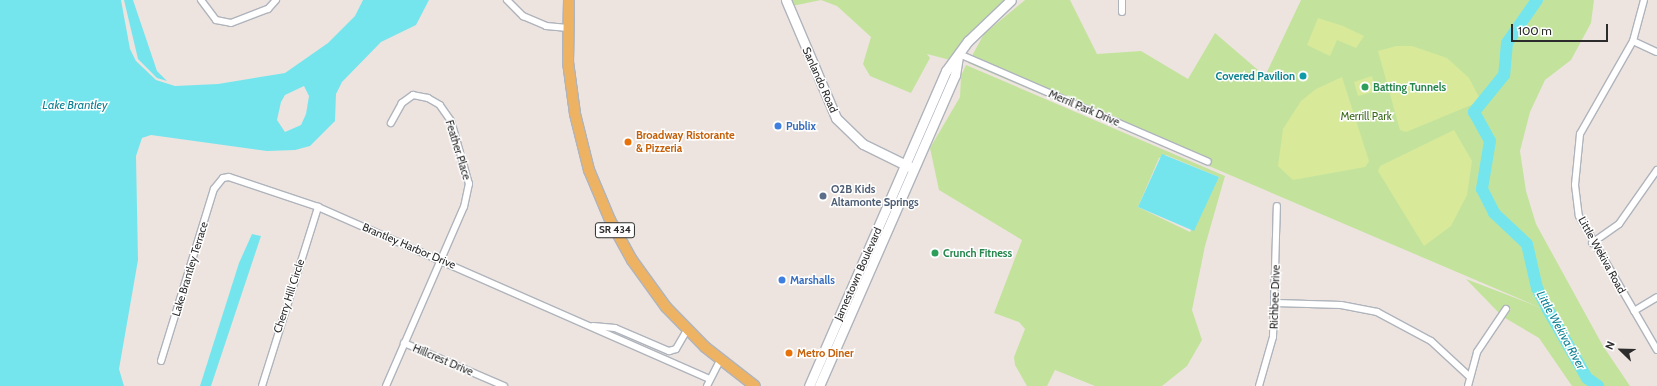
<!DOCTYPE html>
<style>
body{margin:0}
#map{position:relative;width:1657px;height:386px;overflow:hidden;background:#ede4df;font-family:Cabin,sans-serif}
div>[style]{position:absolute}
.green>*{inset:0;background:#c3e39d}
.pitch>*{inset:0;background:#d8e999}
.water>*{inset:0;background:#75e5ed}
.river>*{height:12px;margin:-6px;padding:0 6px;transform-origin:6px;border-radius:6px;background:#75e5ed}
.roads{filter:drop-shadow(1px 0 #afb4bc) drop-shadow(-1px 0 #afb4bc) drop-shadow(0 1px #afb4bc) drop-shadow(0 -1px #afb4bc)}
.street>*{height:6px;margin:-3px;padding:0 3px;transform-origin:3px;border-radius:3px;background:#fff}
.secondary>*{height:9px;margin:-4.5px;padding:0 4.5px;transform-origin:4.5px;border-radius:4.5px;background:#fff}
.primary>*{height:10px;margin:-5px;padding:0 5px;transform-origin:5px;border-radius:5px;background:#eeb263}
.dots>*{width:11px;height:11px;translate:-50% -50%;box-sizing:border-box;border:2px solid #fff;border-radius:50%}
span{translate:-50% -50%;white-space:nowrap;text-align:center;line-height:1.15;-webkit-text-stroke:3px #fff;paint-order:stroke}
.shield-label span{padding:1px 3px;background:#fff;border:1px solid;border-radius:3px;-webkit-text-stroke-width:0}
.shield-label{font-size:10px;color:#2c2c2c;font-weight:700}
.culture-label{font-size:11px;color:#0d838f;font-weight:700}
.right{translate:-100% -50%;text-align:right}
.street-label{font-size:11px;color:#2c2c2c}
.leisure-label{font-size:11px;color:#27864d;font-weight:700}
.left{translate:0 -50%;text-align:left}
.park-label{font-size:11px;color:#3c691c}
.shop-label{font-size:11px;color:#366cbe;font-weight:700}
.food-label{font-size:11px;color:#c56008;font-weight:700}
.service-label{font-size:11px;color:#4e5e75;font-weight:700}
.water-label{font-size:12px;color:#108295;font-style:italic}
.north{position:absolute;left:1601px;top:330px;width:40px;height:40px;-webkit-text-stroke:3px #fff;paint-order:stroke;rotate:293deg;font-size:11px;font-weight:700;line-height:16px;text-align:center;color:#2c2c2c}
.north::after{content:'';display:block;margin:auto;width:14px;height:18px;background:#2c2c2c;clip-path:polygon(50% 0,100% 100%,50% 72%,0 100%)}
.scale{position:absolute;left:1511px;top:24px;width:97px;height:18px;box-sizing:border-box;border:2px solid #2c2c2c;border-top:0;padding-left:5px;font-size:12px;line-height:14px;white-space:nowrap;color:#2c2c2c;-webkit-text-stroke:3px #fff;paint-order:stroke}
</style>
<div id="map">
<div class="green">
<div style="clip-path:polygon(789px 0,1006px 0,950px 60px,927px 54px,930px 58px,911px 93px,870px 76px,863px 64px,871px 37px,837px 6px,821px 0,792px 6px)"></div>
<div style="clip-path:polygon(1025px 0,1070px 0,1097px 54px,1141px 51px,1188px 79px,1215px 33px,1265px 76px,1301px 0,1535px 0,1507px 43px,1503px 75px,1472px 113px,1474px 122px,1485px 132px,1487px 143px,1478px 187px,1486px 206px,1525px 246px,1541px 308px,968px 63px,984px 34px)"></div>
<div style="clip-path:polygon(1538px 0,1594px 0,1591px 23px,1571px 60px,1545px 80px,1530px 112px,1520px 151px,1526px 191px,1536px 224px,1603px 346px,1630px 386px,1572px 386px,1539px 338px,1505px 318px,1511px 309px,1505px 305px,1499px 313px,1466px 279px,1544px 309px,1527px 245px,1488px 205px,1481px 187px,1490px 142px,1487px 131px,1476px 114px,1505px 77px,1510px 44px)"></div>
<div style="clip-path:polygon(evenodd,966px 65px,1225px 176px,1205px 246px,1192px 310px,1202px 340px,1187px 366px,1162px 386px,1095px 386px,1055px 370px,1047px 386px,1027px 386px,1015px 365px,1014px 357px,1025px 329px,1019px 322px,994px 313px,1022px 240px,939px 190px,930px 148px,960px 97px,961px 76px,966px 65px,1166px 155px,1219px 177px,1190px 232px,1138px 207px,1159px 158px,1166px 155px)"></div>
</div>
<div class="pitch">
<div style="clip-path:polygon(1318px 18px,1343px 26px,1364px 36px,1356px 48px,1337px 40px,1330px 56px,1307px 45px)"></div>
<div style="clip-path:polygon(1396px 46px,1412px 46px,1447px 58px,1469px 78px,1481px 101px,1406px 132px,1400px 130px,1378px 51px)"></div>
<div style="clip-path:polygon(1372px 76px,1376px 91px,1358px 96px,1354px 82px)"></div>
<div style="clip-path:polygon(1342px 77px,1369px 161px,1365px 167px,1293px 180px,1278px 166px,1283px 129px,1301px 101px,1316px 89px)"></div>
<div style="clip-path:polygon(1454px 130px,1472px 161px,1467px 195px,1451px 226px,1424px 246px,1378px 171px,1380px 166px)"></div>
</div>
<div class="water">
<div style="clip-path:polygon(evenodd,0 0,121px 0,130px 49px,136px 61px,156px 80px,175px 86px,218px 84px,285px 73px,328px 43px,355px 16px,363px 0,429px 0,416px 25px,381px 42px,342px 82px,336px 94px,335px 121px,310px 146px,295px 150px,267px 151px,151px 135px,142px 138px,136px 156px,138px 260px,119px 369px,124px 386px,0 386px,0 0,304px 86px,309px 96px,306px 114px,301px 125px,285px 132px,277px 120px,281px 102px,285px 95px,304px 86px)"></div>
<div style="clip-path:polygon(124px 0,133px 0,157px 71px,167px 81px,157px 78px,138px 59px)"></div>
<div style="clip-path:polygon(1162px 154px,1219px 177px,1194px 231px,1138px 207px)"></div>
<div style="clip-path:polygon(252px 234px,261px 236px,211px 386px,200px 386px,239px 263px)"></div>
</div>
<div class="river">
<div style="left:1537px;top:0;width:52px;rotate:124.9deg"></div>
<div style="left:1507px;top:43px;width:32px;rotate:95deg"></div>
<div style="left:1504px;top:75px;width:48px;rotate:129deg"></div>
<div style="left:1474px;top:112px;width:33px;rotate:61deg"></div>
<div style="left:1490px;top:141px;width:49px;rotate:99.5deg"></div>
<div style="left:1482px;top:189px;width:27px;rotate:63deg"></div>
<div style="left:1494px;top:213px;width:45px;rotate:43.2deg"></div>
<div style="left:1527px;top:244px;width:45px;rotate:77.2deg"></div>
<div style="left:1537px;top:288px;width:22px;rotate:63deg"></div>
<div style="left:1547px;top:308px;width:81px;rotate:60.3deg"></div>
<div style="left:1587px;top:378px;width:14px;rotate:36deg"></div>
</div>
<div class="roads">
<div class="street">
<div style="left:201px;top:0;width:25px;rotate:53deg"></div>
<div style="left:216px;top:20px;width:15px;rotate:11deg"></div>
<div style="left:231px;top:23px;width:40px;rotate:-21deg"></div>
<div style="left:268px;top:9px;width:12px;rotate:-48deg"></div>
<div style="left:507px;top:0;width:23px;rotate:45deg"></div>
<div style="left:523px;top:16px;width:25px;rotate:23deg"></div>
<div style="left:546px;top:26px;width:22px;rotate:5deg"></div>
<div style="left:1644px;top:0;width:42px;rotate:105deg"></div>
<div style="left:1633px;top:41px;width:107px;rotate:119.7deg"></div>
<div style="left:1580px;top:134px;width:51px;rotate:95.6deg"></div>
<div style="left:1575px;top:185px;width:31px;rotate:83deg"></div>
<div style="left:1579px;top:216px;width:155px;rotate:59.8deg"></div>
<div style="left:1122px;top:12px;width:12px;rotate:-90deg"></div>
<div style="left:1633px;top:41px;width:26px;rotate:25deg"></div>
<div style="left:959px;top:54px;width:271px;rotate:23.4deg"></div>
<div style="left:1592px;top:243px;width:33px;rotate:-35deg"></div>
<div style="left:1619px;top:224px;width:66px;rotate:-54.9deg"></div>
<div style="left:1276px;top:303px;width:65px;rotate:1.8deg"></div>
<div style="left:1341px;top:305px;width:37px;rotate:11deg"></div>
<div style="left:1377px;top:312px;width:61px;rotate:28.2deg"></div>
<div style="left:1431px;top:341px;width:53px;rotate:42.7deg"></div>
<div style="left:1634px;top:311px;width:27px;rotate:-31deg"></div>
<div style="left:593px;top:326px;width:22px;rotate:5deg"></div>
<div style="left:615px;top:328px;width:59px;rotate:23.1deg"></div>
<div style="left:669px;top:351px;width:7px;rotate:-16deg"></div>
<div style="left:676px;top:349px;width:22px;rotate:-60deg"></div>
<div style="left:404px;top:343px;width:109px;rotate:23.3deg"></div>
<div style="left:161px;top:361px;width:180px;rotate:-72.9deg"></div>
<div style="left:214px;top:189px;width:14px;rotate:-51deg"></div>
<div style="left:223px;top:178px;width:6px;rotate:-9deg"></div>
<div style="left:229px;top:177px;width:94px;rotate:18.6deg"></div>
<div style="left:318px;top:207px;width:427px;rotate:23.7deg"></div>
<div style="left:262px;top:386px;width:188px;rotate:-72.6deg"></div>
<div style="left:386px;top:386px;width:195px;rotate:-66.5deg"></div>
<div style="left:464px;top:207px;width:24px;rotate:-78deg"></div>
<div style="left:469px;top:184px;width:66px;rotate:-105.9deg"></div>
<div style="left:451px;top:121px;width:19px;rotate:-125deg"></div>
<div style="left:440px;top:105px;width:14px;rotate:-150deg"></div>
<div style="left:428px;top:98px;width:15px;rotate:-169deg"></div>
<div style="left:413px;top:95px;width:14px;rotate:144deg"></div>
<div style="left:402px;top:103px;width:23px;rotate:119deg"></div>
<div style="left:707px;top:386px;width:29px;rotate:-63deg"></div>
<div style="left:1259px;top:386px;width:51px;rotate:-74.1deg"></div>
<div style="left:1273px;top:337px;width:131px;rotate:-88.3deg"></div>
<div style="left:1468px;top:386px;width:35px;rotate:-75deg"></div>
<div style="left:1477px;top:352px;width:52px;rotate:-56deg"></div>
</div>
<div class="secondary">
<div style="left:786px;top:0;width:128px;rotate:67deg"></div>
<div style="left:836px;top:118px;width:37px;rotate:44deg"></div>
<div style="left:863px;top:144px;width:52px;rotate:26.1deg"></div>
<div style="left:809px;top:386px;width:344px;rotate:-66.5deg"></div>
<div style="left:946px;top:71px;width:37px;rotate:-54deg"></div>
<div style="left:968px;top:41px;width:59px;rotate:-43.6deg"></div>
<div style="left:819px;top:386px;width:339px;rotate:-66.4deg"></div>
<div style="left:955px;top:75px;width:19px;rotate:-81deg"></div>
</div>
<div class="primary">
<div style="left:569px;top:0;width:62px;rotate:90.9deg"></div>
<div style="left:568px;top:62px;width:52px;rotate:82.3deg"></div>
<div style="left:575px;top:114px;width:58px;rotate:76deg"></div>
<div style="left:589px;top:170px;width:54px;rotate:67.2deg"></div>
<div style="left:610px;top:220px;width:46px;rotate:61.2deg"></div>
<div style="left:632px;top:260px;width:58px;rotate:54.1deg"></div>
<div style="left:666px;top:307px;width:56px;rotate:45.7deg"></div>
<div style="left:705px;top:347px;width:63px;rotate:38deg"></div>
</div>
</div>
<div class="dots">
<div style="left:1303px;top:76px;background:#0f9aa8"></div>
<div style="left:1365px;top:87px;background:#2e9e5b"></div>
<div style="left:778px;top:126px;background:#3f7fe0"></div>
<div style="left:628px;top:142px;background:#e8710a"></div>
<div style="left:823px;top:196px;background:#5c6f8a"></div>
<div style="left:935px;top:253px;background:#2e9e5b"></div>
<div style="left:782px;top:280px;background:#3f7fe0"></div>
<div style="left:789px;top:353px;background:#e8710a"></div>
</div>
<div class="shield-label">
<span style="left:615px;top:230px">SR 434</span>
</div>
<div class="culture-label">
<span class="right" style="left:1295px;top:76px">Covered Pavilion</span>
</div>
<div class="street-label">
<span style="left:820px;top:80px;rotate:66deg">Sanlando Road</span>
<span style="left:1084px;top:108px;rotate:23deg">Merril Park Drive</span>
<span style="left:458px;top:150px;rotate:73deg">Feather Place</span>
<span style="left:409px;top:246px;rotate:23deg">Brantley Harbor Drive</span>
<span style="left:1602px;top:255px;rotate:61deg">Little Wekiva Road</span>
<span style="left:190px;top:269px;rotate:-73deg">Lake Brantley Terrace</span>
<span style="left:858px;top:274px;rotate:-66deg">Jamestown Boulevard</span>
<span style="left:289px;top:296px;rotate:-72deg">Cherry Hill Circle</span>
<span style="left:1275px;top:297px;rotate:-88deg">Richbee Drive</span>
<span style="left:443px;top:360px;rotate:23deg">Hillcrest Drive</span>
</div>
<div class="leisure-label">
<span class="left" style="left:1373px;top:87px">Batting Tunnels</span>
<span class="left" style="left:943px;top:253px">Crunch Fitness</span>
</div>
<div class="park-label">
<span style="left:1366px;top:116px">Merrill Park</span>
</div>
<div class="shop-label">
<span class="left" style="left:786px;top:126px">Publix</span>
<span class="left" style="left:790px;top:280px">Marshalls</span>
</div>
<div class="food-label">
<span class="left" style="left:636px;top:142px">Broadway Ristorante<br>&amp; Pizzeria</span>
<span class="left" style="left:797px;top:353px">Metro Diner</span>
</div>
<div class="service-label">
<span class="left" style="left:831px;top:196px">O2B Kids<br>Altamonte Springs</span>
</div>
<div class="water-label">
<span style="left:75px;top:105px">Lake Brantley</span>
<span style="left:1561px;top:330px;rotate:61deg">Little Wekiva River</span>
</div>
<div class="north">N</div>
<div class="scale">100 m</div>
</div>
